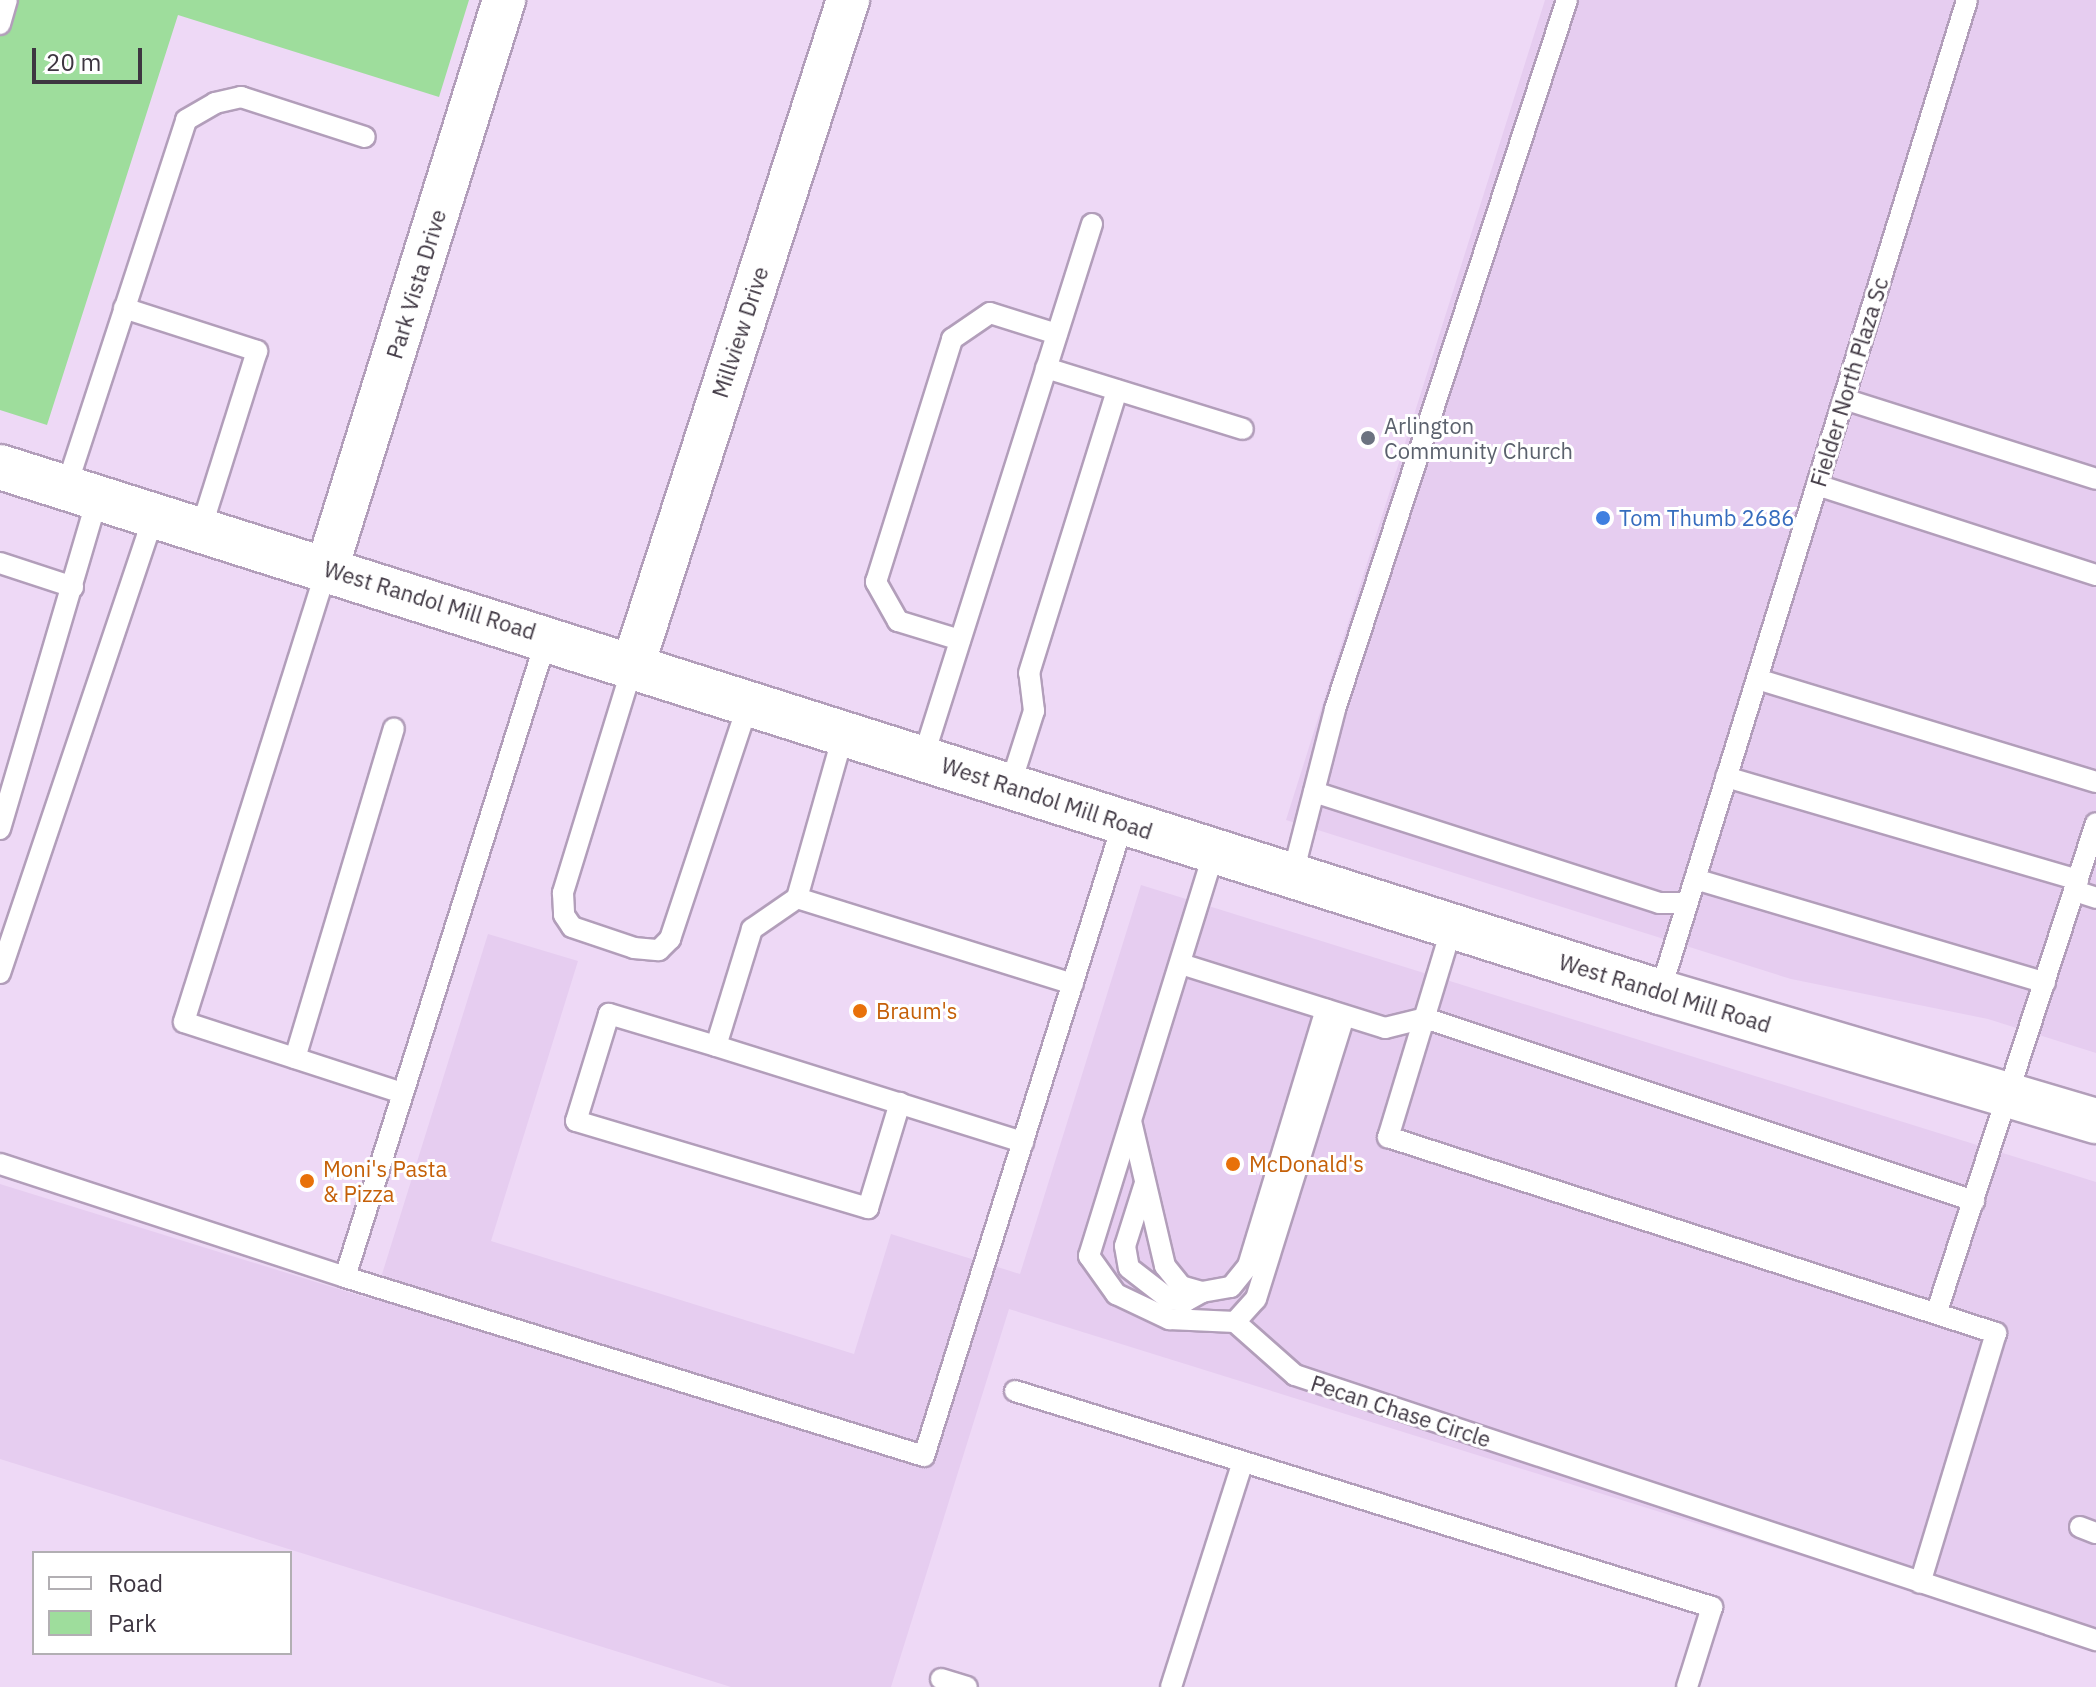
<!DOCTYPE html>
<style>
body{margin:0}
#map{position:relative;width:2096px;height:1687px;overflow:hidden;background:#eed9f6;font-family:"IBM Plex Sans",sans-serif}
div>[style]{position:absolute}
.built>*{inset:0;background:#e6cdf0}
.green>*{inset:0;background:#9edd9c}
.roads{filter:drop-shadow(2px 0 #b29eba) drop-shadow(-2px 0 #b29eba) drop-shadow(0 2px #b29eba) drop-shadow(0 -2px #b29eba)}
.service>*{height:20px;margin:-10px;padding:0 10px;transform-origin:10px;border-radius:10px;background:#fff}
.minor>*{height:42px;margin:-21px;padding:0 21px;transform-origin:21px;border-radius:21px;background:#fff}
.secondary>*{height:44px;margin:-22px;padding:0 22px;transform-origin:22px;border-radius:22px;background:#fff}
.dots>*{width:22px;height:22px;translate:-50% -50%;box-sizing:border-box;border:4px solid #fff;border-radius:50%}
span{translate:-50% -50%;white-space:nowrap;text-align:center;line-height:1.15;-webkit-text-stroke:6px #fff;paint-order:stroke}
.street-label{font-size:22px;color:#3e3641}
.worship-label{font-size:22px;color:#5b616d}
.left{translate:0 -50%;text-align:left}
.shop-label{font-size:22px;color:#366cbe}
.food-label{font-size:22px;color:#c56008}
.legend{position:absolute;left:32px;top:1551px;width:260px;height:104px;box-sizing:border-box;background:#fff;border:2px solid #b2afb3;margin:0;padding:10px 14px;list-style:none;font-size:24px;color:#3e3641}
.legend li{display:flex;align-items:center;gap:16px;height:40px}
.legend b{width:40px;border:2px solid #b2afb3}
.scale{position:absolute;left:32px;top:48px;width:110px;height:36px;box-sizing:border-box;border:4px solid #3e3641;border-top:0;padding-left:10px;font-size:24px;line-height:28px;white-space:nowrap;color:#3e3641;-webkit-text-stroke:6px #fff;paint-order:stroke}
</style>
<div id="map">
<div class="built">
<div style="clip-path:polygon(1545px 0,2096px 0,2096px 1053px,1988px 1019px,1791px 979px,1286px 820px)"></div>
<div style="clip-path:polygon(1141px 885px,2096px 1182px,2096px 1648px,1009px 1309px,891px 1687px,731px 1687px,0 1459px,0 1184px,374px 1300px,488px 934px,578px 961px,491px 1241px,854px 1354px,891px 1234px,1020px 1274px)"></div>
</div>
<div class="green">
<div style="clip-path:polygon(0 0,469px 0,439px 97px,178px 15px,47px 425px,0 410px)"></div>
</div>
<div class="roads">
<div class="service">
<div style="left:0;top:24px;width:25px;rotate:-74deg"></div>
<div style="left:124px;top:308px;width:140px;rotate:17.9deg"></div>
<div style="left:257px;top:351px;width:187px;rotate:107.5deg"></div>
<div style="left:1046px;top:368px;width:206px;rotate:17.2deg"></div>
<div style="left:1844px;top:399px;width:264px;rotate:17.6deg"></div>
<div style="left:1817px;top:485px;width:293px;rotate:17.9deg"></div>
<div style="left:66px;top:488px;width:387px;rotate:-71.9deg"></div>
<div style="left:186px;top:120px;width:34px;rotate:-30deg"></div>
<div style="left:215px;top:103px;width:27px;rotate:-13deg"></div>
<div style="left:241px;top:97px;width:130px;rotate:17.9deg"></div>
<div style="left:0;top:563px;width:77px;rotate:18.2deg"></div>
<div style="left:327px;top:568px;width:476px;rotate:107.5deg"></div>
<div style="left:184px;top:1022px;width:230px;rotate:18deg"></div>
<div style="left:960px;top:640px;width:65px;rotate:-163deg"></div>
<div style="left:898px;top:621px;width:45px;rotate:-119.4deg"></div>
<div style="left:876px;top:582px;width:255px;rotate:-72.6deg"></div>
<div style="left:952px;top:339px;width:46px;rotate:-34.4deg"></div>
<div style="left:990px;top:313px;width:70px;rotate:17.4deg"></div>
<div style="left:633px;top:665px;width:239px;rotate:107.1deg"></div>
<div style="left:563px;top:893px;width:22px;rotate:87deg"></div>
<div style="left:564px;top:915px;width:14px;rotate:56deg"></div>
<div style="left:572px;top:927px;width:65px;rotate:18.7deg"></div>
<div style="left:634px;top:948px;width:25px;rotate:5deg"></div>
<div style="left:659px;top:950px;width:16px;rotate:-45deg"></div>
<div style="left:670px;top:939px;width:250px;rotate:-71.6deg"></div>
<div style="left:1757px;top:679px;width:354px;rotate:16.9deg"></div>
<div style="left:844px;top:732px;width:173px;rotate:105.8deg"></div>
<div style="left:797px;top:898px;width:289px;rotate:17.3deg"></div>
<div style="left:923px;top:758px;width:560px;rotate:-72.44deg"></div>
<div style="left:1726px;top:777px;width:367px;rotate:16.3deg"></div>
<div style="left:1010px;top:786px;width:79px;rotate:-72.3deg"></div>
<div style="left:1034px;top:711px;width:38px;rotate:-97deg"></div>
<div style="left:1029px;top:673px;width:296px;rotate:-72.7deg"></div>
<div style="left:1314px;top:792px;width:362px;rotate:17.8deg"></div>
<div style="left:1659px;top:903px;width:28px"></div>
<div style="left:0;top:829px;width:346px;rotate:-73.6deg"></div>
<div style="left:1214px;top:852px;width:423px;rotate:107.2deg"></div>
<div style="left:1089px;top:1256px;width:47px;rotate:54.6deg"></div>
<div style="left:1116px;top:1294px;width:59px;rotate:25.3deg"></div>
<div style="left:1169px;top:1319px;width:66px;rotate:2.6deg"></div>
<div style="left:1235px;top:1322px;width:80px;rotate:41.5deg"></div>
<div style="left:1295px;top:1375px;width:844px;rotate:18.31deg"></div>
<div style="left:1292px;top:877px;width:173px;rotate:-75.6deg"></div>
<div style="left:1335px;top:709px;width:746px;rotate:-71.88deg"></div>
<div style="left:1695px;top:879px;width:365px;rotate:16.5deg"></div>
<div style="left:2075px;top:891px;width:22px;rotate:18deg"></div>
<div style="left:797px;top:898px;width:55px;rotate:145.4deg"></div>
<div style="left:752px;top:929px;width:122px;rotate:107.1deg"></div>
<div style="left:716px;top:1046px;width:322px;rotate:17.4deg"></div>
<div style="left:1452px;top:927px;width:220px;rotate:106.9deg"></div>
<div style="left:1388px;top:1137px;width:639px;rotate:17.87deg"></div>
<div style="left:1996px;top:1333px;width:261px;rotate:106.9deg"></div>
<div style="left:1181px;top:964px;width:214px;rotate:17.4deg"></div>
<div style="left:1385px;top:1028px;width:41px;rotate:-14deg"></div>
<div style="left:1425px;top:1018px;width:579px;rotate:18.43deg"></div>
<div style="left:0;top:973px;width:483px;rotate:-71.4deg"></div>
<div style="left:1660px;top:992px;width:1038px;rotate:-72.8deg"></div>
<div style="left:716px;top:1046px;width:112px;rotate:-163.3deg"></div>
<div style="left:609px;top:1014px;width:112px;rotate:107.1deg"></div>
<div style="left:576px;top:1121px;width:305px;rotate:16.6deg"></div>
<div style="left:868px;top:1208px;width:110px;rotate:-73.1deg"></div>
<div style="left:295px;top:1058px;width:344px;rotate:-73.3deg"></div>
<div style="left:1131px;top:1121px;width:149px;rotate:76.8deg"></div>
<div style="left:1165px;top:1266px;width:26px;rotate:51deg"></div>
<div style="left:1181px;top:1286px;width:22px;rotate:16deg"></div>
<div style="left:1202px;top:1292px;width:29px;rotate:-10deg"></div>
<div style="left:1231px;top:1287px;width:27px;rotate:-51deg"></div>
<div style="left:1248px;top:1266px;width:268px;rotate:-73.1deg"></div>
<div style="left:0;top:1164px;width:363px;rotate:18.1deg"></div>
<div style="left:345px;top:1277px;width:606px;rotate:17.18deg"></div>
<div style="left:924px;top:1456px;width:664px;rotate:-72.55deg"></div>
<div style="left:1145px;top:1183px;width:66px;rotate:107.6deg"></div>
<div style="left:1125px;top:1246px;width:22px;rotate:80deg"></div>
<div style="left:1129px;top:1268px;width:51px;rotate:37.8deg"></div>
<div style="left:1169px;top:1299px;width:17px;rotate:7deg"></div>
<div style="left:1186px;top:1301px;width:18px;rotate:-29deg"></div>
<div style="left:345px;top:1277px;width:671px;rotate:-72.48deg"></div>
<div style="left:1937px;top:1311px;width:513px;rotate:-71.95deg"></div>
<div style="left:1235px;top:1322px;width:31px;rotate:-48deg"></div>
<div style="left:1256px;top:1299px;width:296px;rotate:-72.7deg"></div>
<div style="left:1015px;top:1391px;width:730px;rotate:17.22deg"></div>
<div style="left:1712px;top:1607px;width:84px;rotate:107.4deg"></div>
<div style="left:2080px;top:1527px;width:17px;rotate:21deg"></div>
<div style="left:941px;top:1679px;width:27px;rotate:17deg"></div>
<div style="left:1171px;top:1687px;width:234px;rotate:-72.3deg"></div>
</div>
<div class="minor">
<div style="left:327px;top:568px;width:595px;rotate:-72.69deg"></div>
<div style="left:633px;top:665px;width:699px;rotate:-72.08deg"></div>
</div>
<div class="secondary">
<div style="left:0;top:467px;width:1741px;rotate:17.55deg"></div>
<div style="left:1660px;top:992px;width:455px;rotate:16.5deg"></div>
</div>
</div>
<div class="dots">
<div style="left:1368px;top:438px;background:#6b7280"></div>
<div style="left:1603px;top:518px;background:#3f7fe0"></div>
<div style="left:860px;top:1011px;background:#e8710a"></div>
<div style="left:1233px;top:1164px;background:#e8710a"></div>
<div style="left:307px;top:1181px;background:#e8710a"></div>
</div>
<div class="street-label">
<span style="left:416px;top:284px;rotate:-73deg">Park Vista Drive</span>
<span style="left:740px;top:332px;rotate:-72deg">Millview Drive</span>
<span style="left:1849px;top:382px;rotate:-73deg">Fielder North Plaza Sc</span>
<span style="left:430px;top:600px;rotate:17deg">West Randol Mill Road</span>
<span style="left:1047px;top:798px;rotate:18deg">West Randol Mill Road</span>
<span style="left:1665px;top:993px;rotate:17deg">West Randol Mill Road</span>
<span style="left:1401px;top:1411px;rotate:18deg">Pecan Chase Circle</span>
</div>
<div class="worship-label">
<span class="left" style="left:1384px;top:438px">Arlington<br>Community Church</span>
</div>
<div class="shop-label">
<span class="left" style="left:1619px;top:518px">Tom Thumb 2686</span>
</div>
<div class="food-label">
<span class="left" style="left:876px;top:1011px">Braum's</span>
<span class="left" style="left:1249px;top:1164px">McDonald's</span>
<span class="left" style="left:323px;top:1181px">Moni's Pasta<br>&amp; Pizza</span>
</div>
<ul class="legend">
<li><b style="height:10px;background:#fff"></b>Road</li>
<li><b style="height:22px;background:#9edd9c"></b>Park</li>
</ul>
<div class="scale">20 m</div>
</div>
